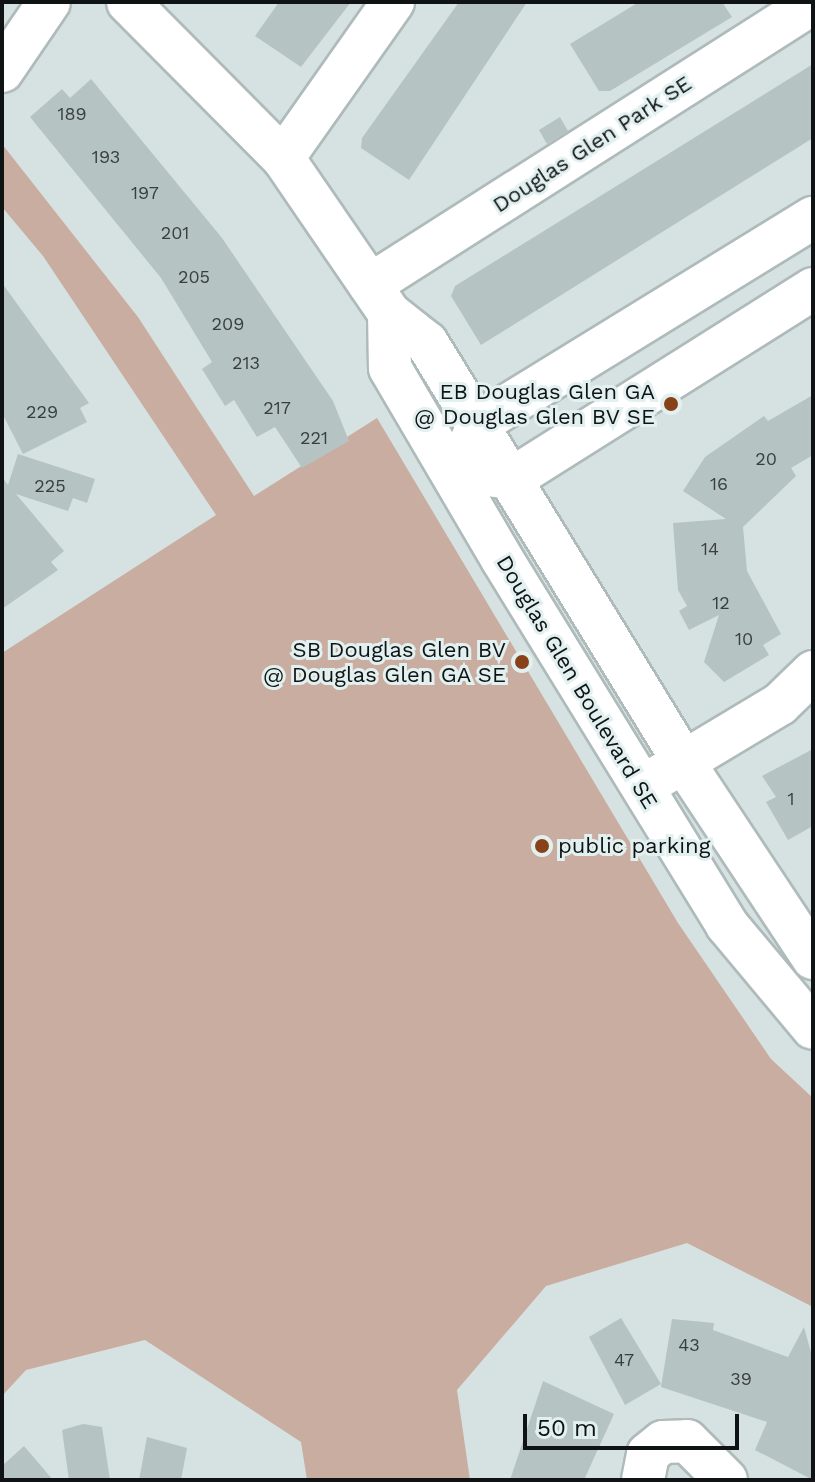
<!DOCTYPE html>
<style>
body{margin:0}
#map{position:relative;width:815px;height:1482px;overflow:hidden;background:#d6e2e2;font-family:"Work Sans",sans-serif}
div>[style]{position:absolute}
.green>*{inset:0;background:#c9ada0}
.building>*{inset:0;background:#b6c3c3}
.roads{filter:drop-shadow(2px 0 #afbbbb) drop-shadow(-2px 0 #afbbbb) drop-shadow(0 2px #afbbbb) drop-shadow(0 -2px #afbbbb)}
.minor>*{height:42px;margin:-21px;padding:0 21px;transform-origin:21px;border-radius:21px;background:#fff}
.dots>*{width:22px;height:22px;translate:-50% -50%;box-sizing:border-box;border:4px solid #e3f0f0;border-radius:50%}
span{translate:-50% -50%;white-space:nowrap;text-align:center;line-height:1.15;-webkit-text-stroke:6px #e3f0f0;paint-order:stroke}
.number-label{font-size:18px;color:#393f3f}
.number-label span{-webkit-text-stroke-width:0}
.street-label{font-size:22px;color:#0f1313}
.poi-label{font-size:22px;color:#0f1313}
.right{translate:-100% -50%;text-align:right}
.left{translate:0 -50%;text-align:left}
.frame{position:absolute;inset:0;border:4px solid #0f1313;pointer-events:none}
.scale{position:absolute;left:523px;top:1414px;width:216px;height:36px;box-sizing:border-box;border:4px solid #0f1313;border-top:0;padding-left:10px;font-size:24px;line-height:28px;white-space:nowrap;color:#0f1313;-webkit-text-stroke:6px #e3f0f0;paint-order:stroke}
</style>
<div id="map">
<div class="green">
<div style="clip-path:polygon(2px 144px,138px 317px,254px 496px,377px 418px,678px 923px,771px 1059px,813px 1098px,813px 1307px,687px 1243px,546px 1286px,457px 1390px,470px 1480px,307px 1480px,301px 1442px,145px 1340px,26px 1370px,2px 1396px,2px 653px,216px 515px,43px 256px,2px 207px)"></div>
</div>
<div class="building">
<div style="clip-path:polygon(279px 2px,351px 2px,301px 67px,255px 36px)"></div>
<div style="clip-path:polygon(459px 2px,527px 2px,409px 180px,361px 148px,362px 138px)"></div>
<div style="clip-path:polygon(639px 2px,722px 2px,732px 17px,610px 91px,599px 91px,570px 44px)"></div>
<div style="clip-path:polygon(813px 64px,813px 138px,481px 345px,451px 296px,455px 286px)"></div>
<div style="clip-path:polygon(91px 79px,222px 238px,333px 401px,349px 441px,302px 468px,275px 427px,257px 437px,234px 400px,225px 406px,202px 369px,212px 362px,161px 278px,30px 117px,62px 89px,70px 98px)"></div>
<div style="clip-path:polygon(560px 117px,568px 131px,547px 144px,539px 130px)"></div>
<div style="clip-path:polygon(2px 283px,89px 403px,80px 408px,87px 422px,23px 454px,2px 413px)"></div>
<div style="clip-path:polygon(813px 395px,813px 455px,791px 468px,796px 476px,743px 527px,747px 571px,781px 634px,763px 645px,769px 655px,724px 682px,704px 662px,719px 615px,689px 630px,679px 611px,687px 606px,678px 590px,673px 523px,726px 519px,683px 491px,705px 457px,764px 416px,768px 421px)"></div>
<div style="clip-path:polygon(18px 454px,95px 479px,87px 503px,73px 498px,68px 511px,16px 494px,64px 551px,51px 562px,58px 570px,2px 609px,2px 477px,8px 485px)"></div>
<div style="clip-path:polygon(813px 749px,813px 826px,788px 840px,766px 802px,776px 797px,762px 776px)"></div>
<div style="clip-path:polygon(621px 1318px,661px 1384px,625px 1405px,589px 1337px)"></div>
<div style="clip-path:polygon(672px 1319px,714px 1323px,713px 1330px,788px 1357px,804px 1327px,813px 1360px,813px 1480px,755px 1450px,767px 1422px,661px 1387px)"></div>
<div style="clip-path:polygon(543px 1381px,614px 1414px,584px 1480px,510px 1480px)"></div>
<div style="clip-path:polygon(83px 1424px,102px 1427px,110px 1480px,69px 1480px,62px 1430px)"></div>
<div style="clip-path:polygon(147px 1437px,187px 1448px,181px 1480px,139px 1480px)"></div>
<div style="clip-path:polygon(24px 1446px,53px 1480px,2px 1480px,2px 1466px)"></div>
</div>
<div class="roads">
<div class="minor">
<div style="left:128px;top:2px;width:220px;rotate:45.2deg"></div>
<div style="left:283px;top:158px;width:188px;rotate:55.6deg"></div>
<div style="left:389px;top:313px;width:48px;rotate:38.3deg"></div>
<div style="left:427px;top:343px;width:492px;rotate:58.5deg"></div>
<div style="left:684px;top:763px;width:234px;rotate:56.5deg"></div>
<div style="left:2px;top:71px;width:83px;rotate:-55.7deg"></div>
<div style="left:283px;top:158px;width:191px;rotate:-54.8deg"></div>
<div style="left:370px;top:285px;width:525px;rotate:-32.48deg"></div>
<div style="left:389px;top:313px;width:55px;rotate:89deg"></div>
<div style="left:390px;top:368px;width:221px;rotate:59.6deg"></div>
<div style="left:502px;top:559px;width:430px;rotate:58.4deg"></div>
<div style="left:727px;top:925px;width:134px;rotate:50.1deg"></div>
<div style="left:468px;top:447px;width:28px;rotate:-63deg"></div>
<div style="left:481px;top:422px;width:390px;rotate:-31.6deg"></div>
<div style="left:487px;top:475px;width:26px;rotate:7deg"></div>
<div style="left:513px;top:478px;width:355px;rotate:-32.2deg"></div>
<div style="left:660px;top:776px;width:140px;rotate:-31deg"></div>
<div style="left:780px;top:704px;width:46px;rotate:-44.1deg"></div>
<div style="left:643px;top:1480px;width:26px;rotate:-79deg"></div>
<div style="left:648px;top:1454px;width:19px;rotate:-39deg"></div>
<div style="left:663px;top:1442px;width:24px;rotate:-2deg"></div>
<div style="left:687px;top:1441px;width:55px;rotate:45deg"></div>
</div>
</div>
<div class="dots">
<div style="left:671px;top:404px;background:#874219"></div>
<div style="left:522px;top:662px;background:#874219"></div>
<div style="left:542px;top:846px;background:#874219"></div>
</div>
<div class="number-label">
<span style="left:72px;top:114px">189</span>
<span style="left:106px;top:157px">193</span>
<span style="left:145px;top:193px">197</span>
<span style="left:175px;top:233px">201</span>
<span style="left:194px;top:277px">205</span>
<span style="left:228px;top:324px">209</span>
<span style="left:246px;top:363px">213</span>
<span style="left:277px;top:408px">217</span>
<span style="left:42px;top:412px">229</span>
<span style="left:314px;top:438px">221</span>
<span style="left:766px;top:459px">20</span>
<span style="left:719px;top:484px">16</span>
<span style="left:50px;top:486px">225</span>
<span style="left:710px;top:549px">14</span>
<span style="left:721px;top:603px">12</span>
<span style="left:744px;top:639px">10</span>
<span style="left:791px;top:799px">1</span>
<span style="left:689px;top:1345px">43</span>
<span style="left:624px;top:1360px">47</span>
<span style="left:741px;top:1379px">39</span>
</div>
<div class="street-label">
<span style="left:592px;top:144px;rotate:-33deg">Douglas Glen Park SE</span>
<span style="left:577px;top:682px;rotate:59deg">Douglas Glen Boulevard SE</span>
</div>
<div class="poi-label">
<span class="right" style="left:655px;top:404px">EB Douglas Glen GA<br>@ Douglas Glen BV SE</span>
<span class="right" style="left:506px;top:662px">SB Douglas Glen BV<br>@ Douglas Glen GA SE</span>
<span class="left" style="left:558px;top:846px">public parking</span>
</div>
<div class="frame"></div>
<div class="scale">50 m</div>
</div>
